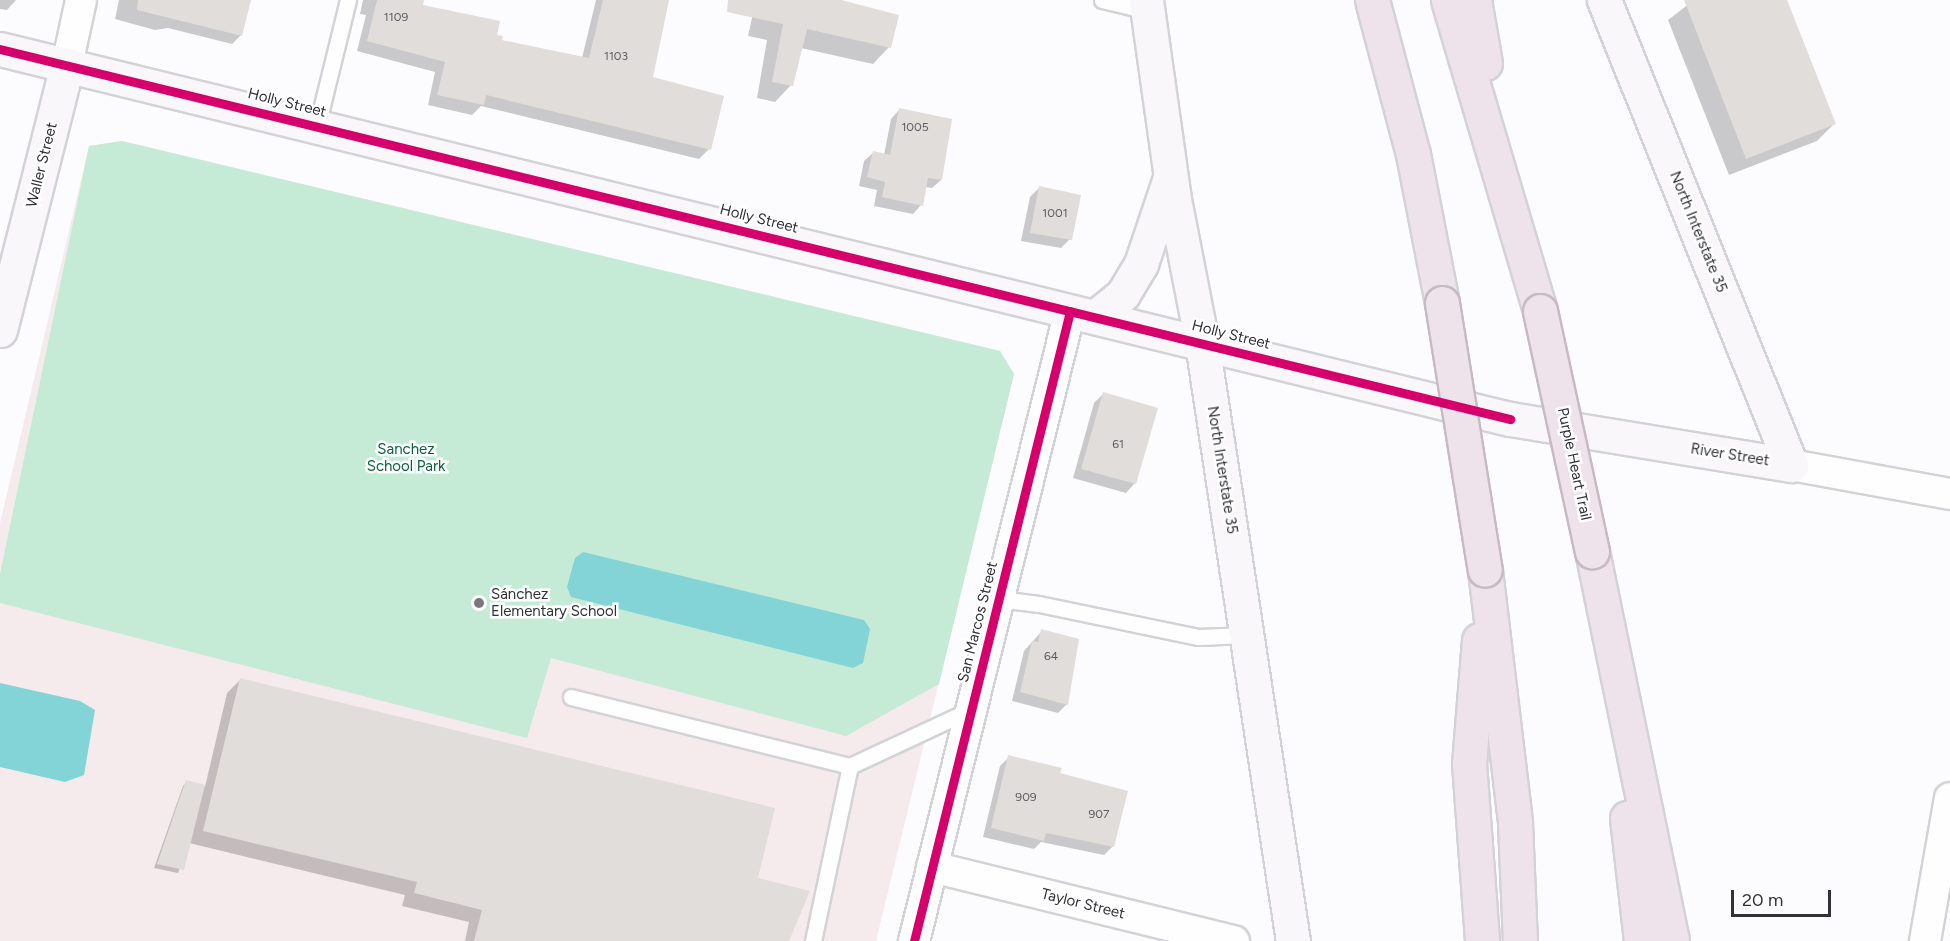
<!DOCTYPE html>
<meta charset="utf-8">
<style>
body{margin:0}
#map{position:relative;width:1950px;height:941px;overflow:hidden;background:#fcfbfd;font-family:Figtree,sans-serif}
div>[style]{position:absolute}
.education>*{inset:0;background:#f5ebec}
.green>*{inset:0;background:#c5ebd6}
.water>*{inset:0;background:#83d4d6}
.shadow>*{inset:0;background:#0003}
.building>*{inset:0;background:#e0dddb}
.roads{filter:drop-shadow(2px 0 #d3d2d6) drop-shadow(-2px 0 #d3d2d6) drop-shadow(0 2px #d3d2d6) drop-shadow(0 -2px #d3d2d6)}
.lane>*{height:15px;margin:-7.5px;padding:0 7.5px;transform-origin:7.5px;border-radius:7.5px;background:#fffeff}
.street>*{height:30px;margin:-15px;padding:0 15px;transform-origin:15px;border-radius:15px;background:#fffeff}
.secondary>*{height:33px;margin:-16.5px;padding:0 16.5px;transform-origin:16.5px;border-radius:16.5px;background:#f9f7f9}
.highway>*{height:33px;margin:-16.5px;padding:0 16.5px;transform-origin:16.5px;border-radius:16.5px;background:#eee3eb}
.bridges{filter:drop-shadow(2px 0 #c6bac3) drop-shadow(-2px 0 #c6bac3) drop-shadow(0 2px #c6bac3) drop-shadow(0 -2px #c6bac3)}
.highway-bridge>*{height:33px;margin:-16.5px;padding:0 16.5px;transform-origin:16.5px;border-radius:16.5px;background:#eee3eb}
.cycleway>*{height:9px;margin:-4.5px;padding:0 4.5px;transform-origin:4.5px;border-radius:4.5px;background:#d6006c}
.dots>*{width:16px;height:16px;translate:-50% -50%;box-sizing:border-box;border:3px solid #fff;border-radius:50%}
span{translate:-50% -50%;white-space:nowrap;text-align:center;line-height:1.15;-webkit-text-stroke:5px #fff;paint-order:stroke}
.number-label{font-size:12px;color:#5e5c61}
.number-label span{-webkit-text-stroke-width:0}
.street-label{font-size:15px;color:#323138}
.park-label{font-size:15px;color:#0d623f}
.poi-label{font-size:15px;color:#323138}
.left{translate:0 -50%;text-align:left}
.scale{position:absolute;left:1731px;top:890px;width:100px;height:27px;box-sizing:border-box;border:3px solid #323138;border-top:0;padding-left:8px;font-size:18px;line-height:21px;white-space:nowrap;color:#323138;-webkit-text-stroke:4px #fff;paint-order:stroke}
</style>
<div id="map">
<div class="education">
<div style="clip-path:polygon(122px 141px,1000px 351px,1014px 374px,876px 941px,0 941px,0 523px,89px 146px)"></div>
</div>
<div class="green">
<div style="clip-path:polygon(122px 141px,1000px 351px,1014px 374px,939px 684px,846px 736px,551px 658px,527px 738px,0 603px,0 574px,89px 146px)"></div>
</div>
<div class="water">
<div style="clip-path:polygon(583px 552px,864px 620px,870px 629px,863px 663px,853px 668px,571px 597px,567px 587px,575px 558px)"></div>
<div style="clip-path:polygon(0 683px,80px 701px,95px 710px,84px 775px,65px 782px,0 767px)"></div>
</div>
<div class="shadow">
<div style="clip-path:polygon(0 0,16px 0,7px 10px,0 9px)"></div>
<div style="clip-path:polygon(119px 0,250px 0,241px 35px,232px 44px,168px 28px,155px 30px,115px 19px)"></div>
<div style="clip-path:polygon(363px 0,423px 0,422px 6px,501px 41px,582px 58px,596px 0,666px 0,652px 78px,709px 149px,699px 159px,481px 106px,472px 115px,428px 105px,435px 72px,357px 51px,366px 15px,360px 14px)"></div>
<div style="clip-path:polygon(746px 0,842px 0,889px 47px,873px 64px,801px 48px,791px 85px,775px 102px,757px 98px,767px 40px,748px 36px,754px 9px)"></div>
<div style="clip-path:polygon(1694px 0,1785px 0,1834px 124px,1817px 141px,1729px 175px,1668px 20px)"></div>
<div style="clip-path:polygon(899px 110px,941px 180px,932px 188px,925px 187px,921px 205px,913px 214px,874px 206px,877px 190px,859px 186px,864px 161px,873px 153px,884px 155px,891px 119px)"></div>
<div style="clip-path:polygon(1039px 188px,1070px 239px,1061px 248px,1021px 241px,1030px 197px)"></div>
<div style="clip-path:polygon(1103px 394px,1135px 483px,1126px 493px,1073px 478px,1094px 403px)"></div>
<div style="clip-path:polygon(1042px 631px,1067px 704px,1058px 713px,1012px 701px,1024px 651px)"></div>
<div style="clip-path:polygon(240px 680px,756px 880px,788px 941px,465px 941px,469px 922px,402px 906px,405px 895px,189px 843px,178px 873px,154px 868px,183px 786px,187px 781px,205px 787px,227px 693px)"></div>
<div style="clip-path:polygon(1009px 757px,1058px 775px,1113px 846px,1104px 855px,1041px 842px,1034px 849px,983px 837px,1000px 766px)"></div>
</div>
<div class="building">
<div style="clip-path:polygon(138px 0,251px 0,242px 36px,137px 10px)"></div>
<div style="clip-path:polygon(377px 0,424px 0,423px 5px,500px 21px,497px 35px,503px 36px,502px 40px,589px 58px,603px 0,669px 0,653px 77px,724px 96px,711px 150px,486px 95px,484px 105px,437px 95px,445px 62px,367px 41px)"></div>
<div style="clip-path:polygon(728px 0,841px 0,899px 15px,891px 48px,807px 29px,793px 86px,772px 82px,783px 24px,727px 12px)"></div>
<div style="clip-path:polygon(1684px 0,1787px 0,1836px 124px,1746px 159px)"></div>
<div style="clip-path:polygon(899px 108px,952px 119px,942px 180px,928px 178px,923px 206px,882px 197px,885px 182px,867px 177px,873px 151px,890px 155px)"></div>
<div style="clip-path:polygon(1039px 186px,1081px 195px,1072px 240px,1030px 233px)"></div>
<div style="clip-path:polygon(1103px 392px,1158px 408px,1136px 484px,1081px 469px)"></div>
<div style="clip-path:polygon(1041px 629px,1079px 639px,1068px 705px,1020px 692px,1032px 641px,1038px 642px)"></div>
<div style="clip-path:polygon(240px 678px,775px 808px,758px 878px,810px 891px,789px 941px,474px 941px,482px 910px,414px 893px,417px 882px,203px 831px)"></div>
<div style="clip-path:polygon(1008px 755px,1062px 768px,1060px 773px,1128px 791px,1114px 847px,1046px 833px,1044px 841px,991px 828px)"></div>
<div style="clip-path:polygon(186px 780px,205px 785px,184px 870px,157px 864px)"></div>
</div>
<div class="roads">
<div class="lane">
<div style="left:1102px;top:0;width:47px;rotate:13.4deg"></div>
<div style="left:317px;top:126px;width:130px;rotate:-76.2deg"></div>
<div style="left:999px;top:599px;width:40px;rotate:7.1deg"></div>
<div style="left:1039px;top:604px;width:163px;rotate:11.7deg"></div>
<div style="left:1199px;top:637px;width:48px;rotate:-2.4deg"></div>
<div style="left:571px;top:697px;width:287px;rotate:13.9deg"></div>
<div style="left:813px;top:941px;width:179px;rotate:-78.1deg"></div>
<div style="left:850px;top:766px;width:135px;rotate:-25deg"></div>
</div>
<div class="street">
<div style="left:67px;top:65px;width:66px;rotate:-77.8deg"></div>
<div style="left:1791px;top:465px;width:162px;rotate:10.3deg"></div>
<div style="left:932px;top:867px;width:311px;rotate:13.8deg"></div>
<div style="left:914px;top:941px;width:649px;rotate:-76.09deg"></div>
<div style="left:1925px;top:941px;width:145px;rotate:-80.1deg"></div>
</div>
<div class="secondary">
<div style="left:1146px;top:0;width:201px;rotate:82deg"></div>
<div style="left:1174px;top:199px;width:147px;rotate:79deg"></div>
<div style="left:1202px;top:343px;width:605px;rotate:81.35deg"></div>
<div style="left:1604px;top:0;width:501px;rotate:68.09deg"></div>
<div style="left:0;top:49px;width:1555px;rotate:13.77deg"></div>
<div style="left:1510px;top:419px;width:285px;rotate:9.3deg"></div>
<div style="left:1095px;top:317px;width:36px;rotate:-39deg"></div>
<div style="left:1123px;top:294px;width:35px;rotate:-59deg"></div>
<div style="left:1141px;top:264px;width:88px;rotate:-71.4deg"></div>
<div style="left:0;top:330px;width:273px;rotate:-75.8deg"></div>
</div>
<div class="highway">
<div style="left:1372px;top:0;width:159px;rotate:75.1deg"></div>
<div style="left:1413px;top:154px;width:152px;rotate:79deg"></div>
<div style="left:1448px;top:0;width:324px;rotate:73.5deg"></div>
<div style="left:1474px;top:0;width:64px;rotate:80.1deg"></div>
<div style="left:1592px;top:551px;width:398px;rotate:78.4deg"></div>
<div style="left:1485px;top:570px;width:255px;rotate:83.2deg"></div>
<div style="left:1515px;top:823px;width:118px;rotate:87.6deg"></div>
<div style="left:1479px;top:640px;width:123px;rotate:94.6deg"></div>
<div style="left:1469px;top:763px;width:178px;rotate:85.8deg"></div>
<div style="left:1627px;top:818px;width:124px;rotate:83.5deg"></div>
</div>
</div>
<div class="bridges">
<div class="highway-bridge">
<div style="left:1442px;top:303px;width:270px;rotate:80.9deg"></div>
<div style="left:1540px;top:311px;width:246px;rotate:77.8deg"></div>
</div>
</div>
<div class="cycleway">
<div style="left:0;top:49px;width:1555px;rotate:13.77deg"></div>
<div style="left:914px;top:941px;width:649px;rotate:-76.09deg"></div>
</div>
<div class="dots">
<div style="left:479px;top:603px;background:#79787d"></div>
</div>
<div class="number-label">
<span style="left:396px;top:18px">1109</span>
<span style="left:616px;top:57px">1103</span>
<span style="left:915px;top:128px">1005</span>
<span style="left:1055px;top:214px">1001</span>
<span style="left:1118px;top:445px">61</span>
<span style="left:1051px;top:657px">64</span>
<span style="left:1026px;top:798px">909</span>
<span style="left:1099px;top:815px">907</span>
</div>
<div class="street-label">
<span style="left:287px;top:103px;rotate:14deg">Holly Street</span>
<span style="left:42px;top:165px;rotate:-76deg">Waller Street</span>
<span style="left:759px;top:219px;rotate:14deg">Holly Street</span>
<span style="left:1698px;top:232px;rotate:68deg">North Interstate 35</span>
<span style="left:1231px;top:335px;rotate:14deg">Holly Street</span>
<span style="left:1730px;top:455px;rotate:9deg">River Street</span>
<span style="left:1574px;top:464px;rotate:78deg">Purple Heart Trail</span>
<span style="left:1222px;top:470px;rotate:81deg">North Interstate 35</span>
<span style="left:978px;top:622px;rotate:-76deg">San Marcos Street</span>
<span style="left:1083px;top:904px;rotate:14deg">Taylor Street</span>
</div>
<div class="park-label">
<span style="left:406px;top:458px">Sanchez<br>School Park</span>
</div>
<div class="poi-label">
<span class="left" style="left:491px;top:603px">Sánchez<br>Elementary School</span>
</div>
<div class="scale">20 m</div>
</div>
